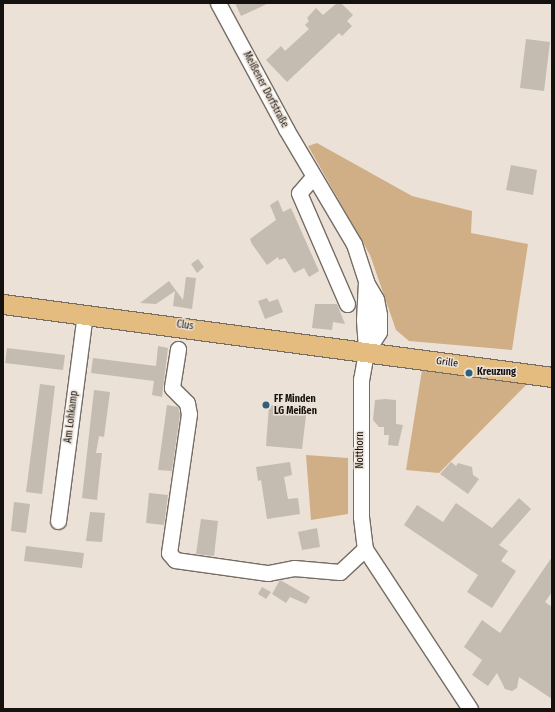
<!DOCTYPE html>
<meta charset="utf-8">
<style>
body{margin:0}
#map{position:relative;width:555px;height:712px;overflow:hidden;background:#ebe1d7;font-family:"Fira Sans Condensed",sans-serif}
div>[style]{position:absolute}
.green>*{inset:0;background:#d0af87}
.building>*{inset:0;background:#c4bbb1}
.roads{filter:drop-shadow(1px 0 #756d64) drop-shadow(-1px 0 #756d64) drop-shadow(0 1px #756d64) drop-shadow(0 -1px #756d64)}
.minor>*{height:15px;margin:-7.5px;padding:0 7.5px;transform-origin:7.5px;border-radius:7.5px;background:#fff}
.major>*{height:19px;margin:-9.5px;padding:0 9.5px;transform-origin:9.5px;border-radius:9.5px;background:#e5bc7f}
.dots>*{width:11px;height:11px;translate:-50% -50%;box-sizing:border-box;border:2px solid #ebe1d7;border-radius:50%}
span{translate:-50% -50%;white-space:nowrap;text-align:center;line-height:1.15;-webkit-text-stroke:3px #ebe1d7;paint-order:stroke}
.street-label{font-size:10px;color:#15110e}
.poi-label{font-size:10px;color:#15110e;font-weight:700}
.left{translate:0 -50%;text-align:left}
.frame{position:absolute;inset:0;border:4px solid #15110e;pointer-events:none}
</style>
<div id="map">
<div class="green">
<div style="clip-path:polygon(317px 143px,412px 196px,472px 211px,471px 233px,528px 244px,512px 350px,409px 341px,396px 330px,370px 255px,308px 146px)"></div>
<div style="clip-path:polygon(422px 370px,530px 381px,439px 473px,406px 470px)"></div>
<div style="clip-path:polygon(306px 455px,348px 458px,348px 514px,311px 520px)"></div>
</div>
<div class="building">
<div style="clip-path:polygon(235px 3px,269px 3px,241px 16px)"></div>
<div style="clip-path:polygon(337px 3px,341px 3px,353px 15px,347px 21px,352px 26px,342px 36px,339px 33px,287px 82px,266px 60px,281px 46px,285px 51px,309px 29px,305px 25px,309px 21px,307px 18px,316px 8px,323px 15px)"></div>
<div style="clip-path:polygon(526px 39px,550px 42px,544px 91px,520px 88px)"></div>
<div style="clip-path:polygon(511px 165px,537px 170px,533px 195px,506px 190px)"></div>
<div style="clip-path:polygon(278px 200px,283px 212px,291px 208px,319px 271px,309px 277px,304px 268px,294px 273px,285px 258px,279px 260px,278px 257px,267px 265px,252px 244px,250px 239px,276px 220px,270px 205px)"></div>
<div style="clip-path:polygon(198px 259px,204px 267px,197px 273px,191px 264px)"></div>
<div style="clip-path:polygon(186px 277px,196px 278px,192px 309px,173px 306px,175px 291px,156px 304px,140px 303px,169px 281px,183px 300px)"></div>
<div style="clip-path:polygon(267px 298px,269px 302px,278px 299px,283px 312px,265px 319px,258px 301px)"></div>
<div style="clip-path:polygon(315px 304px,337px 304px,345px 324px,333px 322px,332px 330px,312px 328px)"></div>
<div style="clip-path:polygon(158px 346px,168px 348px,162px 397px,152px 395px,154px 381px,91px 373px,93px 358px,156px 366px)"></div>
<div style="clip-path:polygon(7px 348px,65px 355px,63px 370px,5px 363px)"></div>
<div style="clip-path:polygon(40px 384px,55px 386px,42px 494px,26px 492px)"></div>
<div style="clip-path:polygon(94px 390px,110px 392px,104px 437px,99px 436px,96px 453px,102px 453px,97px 500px,82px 498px)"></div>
<div style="clip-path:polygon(385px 399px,396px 400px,396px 424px,403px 425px,398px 446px,388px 445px,389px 435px,384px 435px,384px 427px,379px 427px,373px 420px,375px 400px)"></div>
<div style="clip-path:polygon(167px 405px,178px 407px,180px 414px,172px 471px,158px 470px)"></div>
<div style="clip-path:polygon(269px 405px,307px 407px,302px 449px,266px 446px)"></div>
<div style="clip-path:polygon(290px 462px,292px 475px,284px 477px,288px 499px,298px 498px,300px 514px,267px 519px,261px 480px,258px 481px,256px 467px)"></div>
<div style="clip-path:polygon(451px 462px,456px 466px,458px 463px,472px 467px,473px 475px,479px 479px,468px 494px,440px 474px)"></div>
<div style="clip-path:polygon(149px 493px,168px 495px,164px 525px,146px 523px)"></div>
<div style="clip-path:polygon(519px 498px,531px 509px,499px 545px,508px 551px,501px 561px,516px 571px,492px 608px,467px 592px,478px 575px,404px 525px,417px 505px,443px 522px,456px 503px,492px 528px)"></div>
<div style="clip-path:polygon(14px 502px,30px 504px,26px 533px,11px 531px)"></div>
<div style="clip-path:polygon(90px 512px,105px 513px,102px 542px,86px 541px)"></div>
<div style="clip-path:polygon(201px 519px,218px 521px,214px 556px,196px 554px)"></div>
<div style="clip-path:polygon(317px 528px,320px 547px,302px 550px,298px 532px)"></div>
<div style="clip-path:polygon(26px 546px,84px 553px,82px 568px,24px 561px)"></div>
<div style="clip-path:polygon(552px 557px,552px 592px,545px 602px,552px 607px,552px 699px,519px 677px,517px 688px,512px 691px,505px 689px,497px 673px,488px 686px,472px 675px,482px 660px,464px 647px,482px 620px,500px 633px)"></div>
<div style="clip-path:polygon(280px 580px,310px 597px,306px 604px,290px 597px,286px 603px,272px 594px)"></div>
<div style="clip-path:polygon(262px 587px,271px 592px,266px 599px,258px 594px)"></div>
</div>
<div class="roads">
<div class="minor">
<div style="left:218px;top:3px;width:143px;rotate:61.6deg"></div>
<div style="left:286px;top:129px;width:134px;rotate:59.4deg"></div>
<div style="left:354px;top:244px;width:40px;rotate:72deg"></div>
<div style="left:366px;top:282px;width:20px;rotate:60deg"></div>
<div style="left:376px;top:299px;width:16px;rotate:79deg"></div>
<div style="left:379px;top:315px;width:17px;rotate:90deg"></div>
<div style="left:379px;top:332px;width:24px;rotate:123deg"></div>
<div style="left:313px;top:177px;width:21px;rotate:131deg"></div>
<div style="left:299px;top:193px;width:121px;rotate:66.6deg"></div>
<div style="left:366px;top:282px;width:38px;rotate:93deg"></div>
<div style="left:364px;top:320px;width:32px;rotate:86deg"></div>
<div style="left:366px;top:352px;width:27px;rotate:100deg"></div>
<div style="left:361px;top:379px;width:138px;rotate:90deg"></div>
<div style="left:361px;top:517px;width:32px;rotate:83deg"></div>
<div style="left:365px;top:549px;width:191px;rotate:56.7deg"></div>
<div style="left:178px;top:349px;width:39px;rotate:99deg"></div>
<div style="left:172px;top:388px;width:21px;rotate:45deg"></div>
<div style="left:187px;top:403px;width:11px;rotate:80deg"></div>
<div style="left:189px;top:414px;width:140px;rotate:98.2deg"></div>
<div style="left:169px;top:553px;width:9px;rotate:49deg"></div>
<div style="left:175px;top:560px;width:94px;rotate:8deg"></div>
<div style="left:268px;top:573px;width:26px;rotate:-11deg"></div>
<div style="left:294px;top:568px;width:46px;rotate:5deg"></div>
<div style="left:340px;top:572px;width:34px;rotate:-43deg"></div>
<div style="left:58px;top:521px;width:209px;rotate:-82.6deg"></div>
</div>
<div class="major">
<div style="left:3px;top:304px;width:554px;rotate:7.57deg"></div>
</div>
</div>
<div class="dots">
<div style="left:469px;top:373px;background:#2f5f7d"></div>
<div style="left:266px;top:405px;background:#2f5f7d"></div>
</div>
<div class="street-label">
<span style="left:265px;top:90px;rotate:62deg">Meißener Dorfstraße</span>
<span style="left:185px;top:326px;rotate:8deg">Clus</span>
<span style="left:447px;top:363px;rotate:8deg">Grille</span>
<span style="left:72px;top:417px;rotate:-83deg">Am Lohkamp</span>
<span style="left:361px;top:450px;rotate:-90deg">Notthorn</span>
</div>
<div class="poi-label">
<span class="left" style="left:477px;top:373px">Kreuzung</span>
<span class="left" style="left:274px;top:405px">FF Minden<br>LG Meißen</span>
</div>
<div class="frame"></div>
</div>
